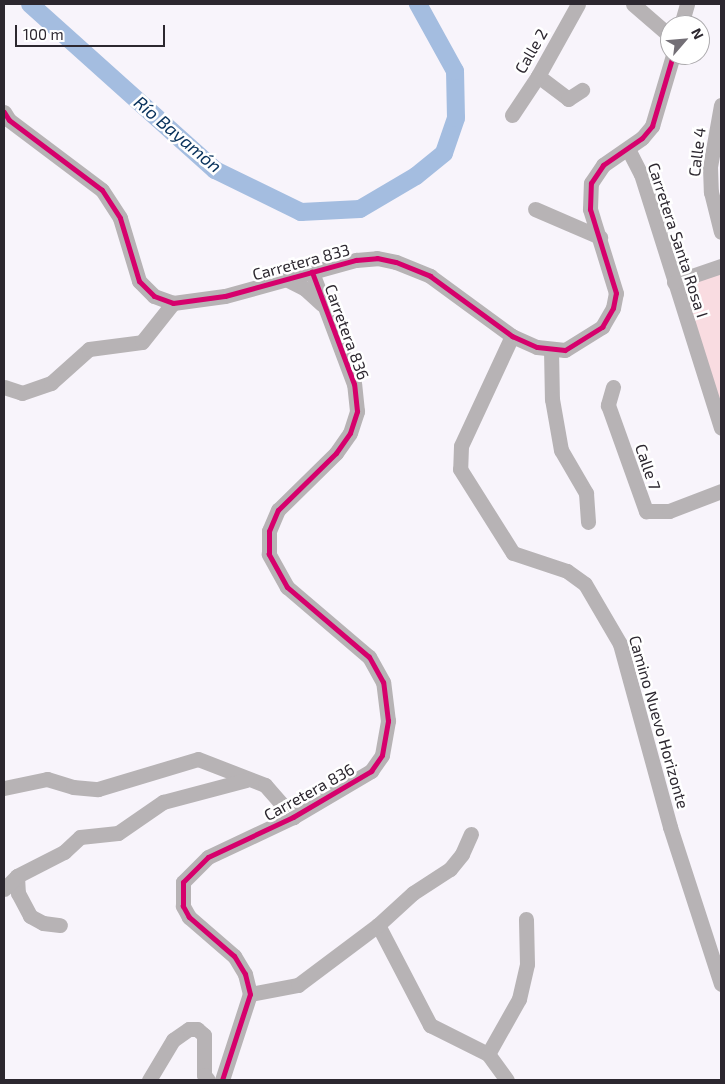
<!DOCTYPE html>
<meta charset="utf-8">
<style>
body{margin:0}
#map{position:relative;width:725px;height:1084px;overflow:hidden;background:#f8f4fb;font-family:"Exo 2",sans-serif}
div>[style]{position:absolute}
.green>*{inset:0;background:#f9dce1}
.river>*{height:18px;margin:-9px;padding:0 9px;transform-origin:9px;border-radius:9px;background:#a4bde0}
.minor>*{height:15px;margin:-7.5px;padding:0 7.5px;transform-origin:7.5px;border-radius:7.5px;background:#b7b3b5}
.cycleway>*{height:5px;margin:-2.5px;padding:0 2.5px;transform-origin:2.5px;border-radius:2.5px;background:#d6006c}
span{translate:-50% -50%;white-space:nowrap;text-align:center;line-height:1.15;-webkit-text-stroke:5px #fff;paint-order:stroke}
.street-label{font-size:16px;color:#2c272f}
.water-label{font-size:18px;color:#07315b;font-style:italic}
.frame{position:absolute;inset:0;border:5px solid #2c272f;pointer-events:none}
.north{position:absolute;left:660px;top:15px;width:50px;height:50px;box-sizing:border-box;background:#fff;border:1px solid #aba9ac;border-radius:50%;rotate:63deg;font-size:14px;font-weight:700;line-height:20px;text-align:center;color:#2c272f}
.north::after{content:'';display:block;margin:auto;width:18px;height:22px;background:#736f76;clip-path:polygon(50% 0,100% 100%,50% 72%,0 100%)}
.scale{position:absolute;left:15px;top:25px;width:150px;height:22px;box-sizing:border-box;border:2px solid #2c272f;border-top:0;padding-left:6px;font-size:15px;line-height:18px;white-space:nowrap;color:#2c272f;-webkit-text-stroke:4px #fff;paint-order:stroke}
</style>
<div id="map">
<div class="green">
<div style="clip-path:polygon(721px 271px,721px 406px,684px 287px,684px 283px)"></div>
</div>
<div class="river">
<div style="left:30px;top:4px;width:249px;rotate:41.9deg"></div>
<div style="left:215px;top:170px;width:96px;rotate:26deg"></div>
<div style="left:301px;top:212px;width:59px;rotate:-2.9deg"></div>
<div style="left:360px;top:209px;width:65px;rotate:-30.5deg"></div>
<div style="left:416px;top:176px;width:36px;rotate:-39deg"></div>
<div style="left:444px;top:153px;width:37px;rotate:-71deg"></div>
<div style="left:456px;top:118px;width:47px;rotate:-91.2deg"></div>
<div style="left:455px;top:71px;width:77px;rotate:-118.9deg"></div>
</div>
<div class="minor">
<div style="left:633px;top:4px;width:49px;rotate:40.9deg"></div>
<div style="left:681px;top:25px;width:22px;rotate:-74deg"></div>
<div style="left:538px;top:76px;width:38px;rotate:37deg"></div>
<div style="left:568px;top:99px;width:17px;rotate:-33deg"></div>
<div style="left:721px;top:105px;width:63px;rotate:100.1deg"></div>
<div style="left:710px;top:167px;width:25px;rotate:88deg"></div>
<div style="left:711px;top:192px;width:41px;rotate:76deg"></div>
<div style="left:4px;top:112px;width:9px;rotate:58deg"></div>
<div style="left:9px;top:120px;width:116px;rotate:37deg"></div>
<div style="left:102px;top:190px;width:33px;rotate:57deg"></div>
<div style="left:120px;top:218px;width:66px;rotate:73.2deg"></div>
<div style="left:139px;top:281px;width:21px;rotate:45deg"></div>
<div style="left:154px;top:296px;width:20px;rotate:20deg"></div>
<div style="left:173px;top:303px;width:52px;rotate:-7.7deg"></div>
<div style="left:225px;top:296px;width:136px;rotate:-15.4deg"></div>
<div style="left:356px;top:260px;width:21px;rotate:-5deg"></div>
<div style="left:377px;top:258px;width:19px;rotate:12deg"></div>
<div style="left:396px;top:262px;width:37px;rotate:22deg"></div>
<div style="left:430px;top:276px;width:102px;rotate:36.2deg"></div>
<div style="left:512px;top:336px;width:27px;rotate:24deg"></div>
<div style="left:537px;top:347px;width:28px;rotate:6deg"></div>
<div style="left:565px;top:350px;width:44px;rotate:-31.9deg"></div>
<div style="left:602px;top:327px;width:22px;rotate:-60deg"></div>
<div style="left:613px;top:308px;width:15px;rotate:-79deg"></div>
<div style="left:616px;top:293px;width:88px;rotate:-107.2deg"></div>
<div style="left:590px;top:209px;width:26px;rotate:-88deg"></div>
<div style="left:591px;top:183px;width:22px;rotate:-56deg"></div>
<div style="left:603px;top:165px;width:47px;rotate:-34.7deg"></div>
<div style="left:642px;top:138px;width:16px;rotate:-50deg"></div>
<div style="left:652px;top:126px;width:74px;rotate:-73.5deg"></div>
<div style="left:512px;top:115px;width:47px;rotate:-56.3deg"></div>
<div style="left:538px;top:76px;width:82px;rotate:-60.9deg"></div>
<div style="left:628px;top:149px;width:28px;rotate:63deg"></div>
<div style="left:641px;top:174px;width:266px;rotate:72.5deg"></div>
<div style="left:535px;top:209px;width:71px;rotate:23.3deg"></div>
<div style="left:286px;top:279px;width:20px;rotate:27deg"></div>
<div style="left:304px;top:288px;width:24px;rotate:42deg"></div>
<div style="left:674px;top:282px;width:50px;rotate:-18.8deg"></div>
<div style="left:512px;top:336px;width:121px;rotate:114.9deg"></div>
<div style="left:461px;top:446px;width:23px;rotate:92deg"></div>
<div style="left:460px;top:469px;width:99px;rotate:57.8deg"></div>
<div style="left:513px;top:553px;width:57px;rotate:18.4deg"></div>
<div style="left:567px;top:571px;width:22px;rotate:36deg"></div>
<div style="left:585px;top:584px;width:69px;rotate:59.7deg"></div>
<div style="left:620px;top:644px;width:190px;rotate:74.7deg"></div>
<div style="left:670px;top:827px;width:165px;rotate:72deg"></div>
<div style="left:551px;top:349px;width:50px;rotate:88.9deg"></div>
<div style="left:552px;top:399px;width:52px;rotate:80deg"></div>
<div style="left:561px;top:450px;width:50px;rotate:59.8deg"></div>
<div style="left:586px;top:493px;width:29px;rotate:86deg"></div>
<div style="left:4px;top:387px;width:19px;rotate:18deg"></div>
<div style="left:22px;top:393px;width:31px;rotate:-19deg"></div>
<div style="left:51px;top:383px;width:51px;rotate:-41.8deg"></div>
<div style="left:89px;top:349px;width:53px;rotate:-7.5deg"></div>
<div style="left:142px;top:342px;width:50px;rotate:-51.5deg"></div>
<div style="left:613px;top:387px;width:19px;rotate:106deg"></div>
<div style="left:608px;top:405px;width:113px;rotate:70.3deg"></div>
<div style="left:646px;top:511px;width:23px"></div>
<div style="left:669px;top:511px;width:56px;rotate:-21deg"></div>
<div style="left:4px;top:788px;width:44px;rotate:-11.8deg"></div>
<div style="left:47px;top:779px;width:27px;rotate:17deg"></div>
<div style="left:73px;top:787px;width:25px;rotate:5deg"></div>
<div style="left:98px;top:789px;width:104px;rotate:-16.7deg"></div>
<div style="left:198px;top:759px;width:72px;rotate:21.2deg"></div>
<div style="left:265px;top:785px;width:43px;rotate:48.8deg"></div>
<div style="left:17px;top:876px;width:17px;rotate:87deg"></div>
<div style="left:18px;top:893px;width:26px;rotate:62deg"></div>
<div style="left:30px;top:916px;width:15px;rotate:28deg"></div>
<div style="left:43px;top:923px;width:17px;rotate:7deg"></div>
<div style="left:4px;top:889px;width:18px;rotate:-45deg"></div>
<div style="left:17px;top:876px;width:53px;rotate:-27.1deg"></div>
<div style="left:64px;top:852px;width:22px;rotate:-43deg"></div>
<div style="left:80px;top:837px;width:38px;rotate:-6deg"></div>
<div style="left:118px;top:833px;width:55px;rotate:-34.6deg"></div>
<div style="left:163px;top:802px;width:86px;rotate:-14.8deg"></div>
<div style="left:378px;top:925px;width:113px;rotate:62.5deg"></div>
<div style="left:430px;top:1025px;width:65px;rotate:26.6deg"></div>
<div style="left:488px;top:1054px;width:32px;rotate:54deg"></div>
<div style="left:250px;top:994px;width:49px;rotate:-10.6deg"></div>
<div style="left:298px;top:985px;width:100px;rotate:-36.9deg"></div>
<div style="left:378px;top:925px;width:47px;rotate:-42.4deg"></div>
<div style="left:413px;top:893px;width:44px;rotate:-33deg"></div>
<div style="left:450px;top:869px;width:19px;rotate:-51deg"></div>
<div style="left:462px;top:854px;width:22px;rotate:-66deg"></div>
<div style="left:488px;top:1054px;width:63px;rotate:-60.6deg"></div>
<div style="left:519px;top:999px;width:36px;rotate:-77deg"></div>
<div style="left:527px;top:964px;width:45px;rotate:-91.3deg"></div>
<div style="left:149px;top:1080px;width:47px;rotate:-59deg"></div>
<div style="left:173px;top:1040px;width:19px;rotate:-35deg"></div>
<div style="left:189px;top:1029px;width:8px"></div>
<div style="left:197px;top:1029px;width:9px;rotate:41deg"></div>
<div style="left:204px;top:1035px;width:40px;rotate:90deg"></div>
<div style="left:204px;top:1075px;width:6px;rotate:51deg"></div>
<div style="left:222px;top:1080px;width:90px;rotate:-72deg"></div>
<div style="left:250px;top:994px;width:21px;rotate:-104deg"></div>
<div style="left:245px;top:974px;width:21px;rotate:-121deg"></div>
<div style="left:234px;top:956px;width:60px;rotate:-139.1deg"></div>
<div style="left:189px;top:917px;width:13px;rotate:-119deg"></div>
<div style="left:183px;top:906px;width:24px;rotate:-90deg"></div>
<div style="left:183px;top:882px;width:35px;rotate:-45deg"></div>
<div style="left:208px;top:857px;width:94px;rotate:-25.2deg"></div>
<div style="left:293px;top:817px;width:91px;rotate:-30.5deg"></div>
<div style="left:371px;top:771px;width:19px;rotate:-55deg"></div>
<div style="left:382px;top:755px;width:35px;rotate:-80deg"></div>
<div style="left:388px;top:721px;width:39px;rotate:-97deg"></div>
<div style="left:383px;top:682px;width:29px;rotate:-119deg"></div>
<div style="left:369px;top:657px;width:108px;rotate:-139.5deg"></div>
<div style="left:287px;top:587px;width:38px;rotate:-119deg"></div>
<div style="left:269px;top:554px;width:23px;rotate:-90deg"></div>
<div style="left:269px;top:531px;width:23px;rotate:-67deg"></div>
<div style="left:278px;top:510px;width:81px;rotate:-44.5deg"></div>
<div style="left:336px;top:453px;width:24px;rotate:-55deg"></div>
<div style="left:350px;top:433px;width:23px;rotate:-72deg"></div>
<div style="left:357px;top:411px;width:27px;rotate:-96deg"></div>
<div style="left:354px;top:384px;width:120px;rotate:-110.6deg"></div>
</div>
<div class="cycleway">
<div style="left:4px;top:112px;width:9px;rotate:58deg"></div>
<div style="left:9px;top:120px;width:116px;rotate:37deg"></div>
<div style="left:102px;top:190px;width:33px;rotate:57deg"></div>
<div style="left:120px;top:218px;width:66px;rotate:73.2deg"></div>
<div style="left:139px;top:281px;width:21px;rotate:45deg"></div>
<div style="left:154px;top:296px;width:20px;rotate:20deg"></div>
<div style="left:173px;top:303px;width:52px;rotate:-7.7deg"></div>
<div style="left:225px;top:296px;width:136px;rotate:-15.4deg"></div>
<div style="left:356px;top:260px;width:21px;rotate:-5deg"></div>
<div style="left:377px;top:258px;width:19px;rotate:12deg"></div>
<div style="left:396px;top:262px;width:37px;rotate:22deg"></div>
<div style="left:430px;top:276px;width:102px;rotate:36.2deg"></div>
<div style="left:512px;top:336px;width:27px;rotate:24deg"></div>
<div style="left:537px;top:347px;width:28px;rotate:6deg"></div>
<div style="left:565px;top:350px;width:44px;rotate:-31.9deg"></div>
<div style="left:602px;top:327px;width:22px;rotate:-60deg"></div>
<div style="left:613px;top:308px;width:15px;rotate:-79deg"></div>
<div style="left:616px;top:293px;width:88px;rotate:-107.2deg"></div>
<div style="left:590px;top:209px;width:26px;rotate:-88deg"></div>
<div style="left:591px;top:183px;width:22px;rotate:-56deg"></div>
<div style="left:603px;top:165px;width:47px;rotate:-34.7deg"></div>
<div style="left:642px;top:138px;width:16px;rotate:-50deg"></div>
<div style="left:652px;top:126px;width:74px;rotate:-73.5deg"></div>
<div style="left:222px;top:1080px;width:90px;rotate:-72deg"></div>
<div style="left:250px;top:994px;width:21px;rotate:-104deg"></div>
<div style="left:245px;top:974px;width:21px;rotate:-121deg"></div>
<div style="left:234px;top:956px;width:60px;rotate:-139.1deg"></div>
<div style="left:189px;top:917px;width:13px;rotate:-119deg"></div>
<div style="left:183px;top:906px;width:24px;rotate:-90deg"></div>
<div style="left:183px;top:882px;width:35px;rotate:-45deg"></div>
<div style="left:208px;top:857px;width:94px;rotate:-25.2deg"></div>
<div style="left:293px;top:817px;width:91px;rotate:-30.5deg"></div>
<div style="left:371px;top:771px;width:19px;rotate:-55deg"></div>
<div style="left:382px;top:755px;width:35px;rotate:-80deg"></div>
<div style="left:388px;top:721px;width:39px;rotate:-97deg"></div>
<div style="left:383px;top:682px;width:29px;rotate:-119deg"></div>
<div style="left:369px;top:657px;width:108px;rotate:-139.5deg"></div>
<div style="left:287px;top:587px;width:38px;rotate:-119deg"></div>
<div style="left:269px;top:554px;width:23px;rotate:-90deg"></div>
<div style="left:269px;top:531px;width:23px;rotate:-67deg"></div>
<div style="left:278px;top:510px;width:81px;rotate:-44.5deg"></div>
<div style="left:336px;top:453px;width:24px;rotate:-55deg"></div>
<div style="left:350px;top:433px;width:23px;rotate:-72deg"></div>
<div style="left:357px;top:411px;width:27px;rotate:-96deg"></div>
<div style="left:354px;top:384px;width:120px;rotate:-110.6deg"></div>
</div>
<div class="street-label">
<span style="left:531px;top:51px;rotate:-60deg">Calle 2</span>
<span style="left:697px;top:152px;rotate:-83deg">Calle 4</span>
<span style="left:678px;top:240px;rotate:72deg">Carretera Santa Rosa I</span>
<span style="left:301px;top:262px;rotate:-15deg">Carretera 833</span>
<span style="left:347px;top:332px;rotate:70deg">Carretera 836</span>
<span style="left:648px;top:467px;rotate:71deg">Calle 7</span>
<span style="left:659px;top:722px;rotate:74deg">Camino Nuevo Horizonte</span>
<span style="left:309px;top:792px;rotate:-29deg">Carretera 836</span>
</div>
<div class="water-label">
<span style="left:178px;top:134px;rotate:40deg">Río Bayamón</span>
</div>
<div class="frame"></div>
<div class="north">N</div>
<div class="scale">100 m</div>
</div>
